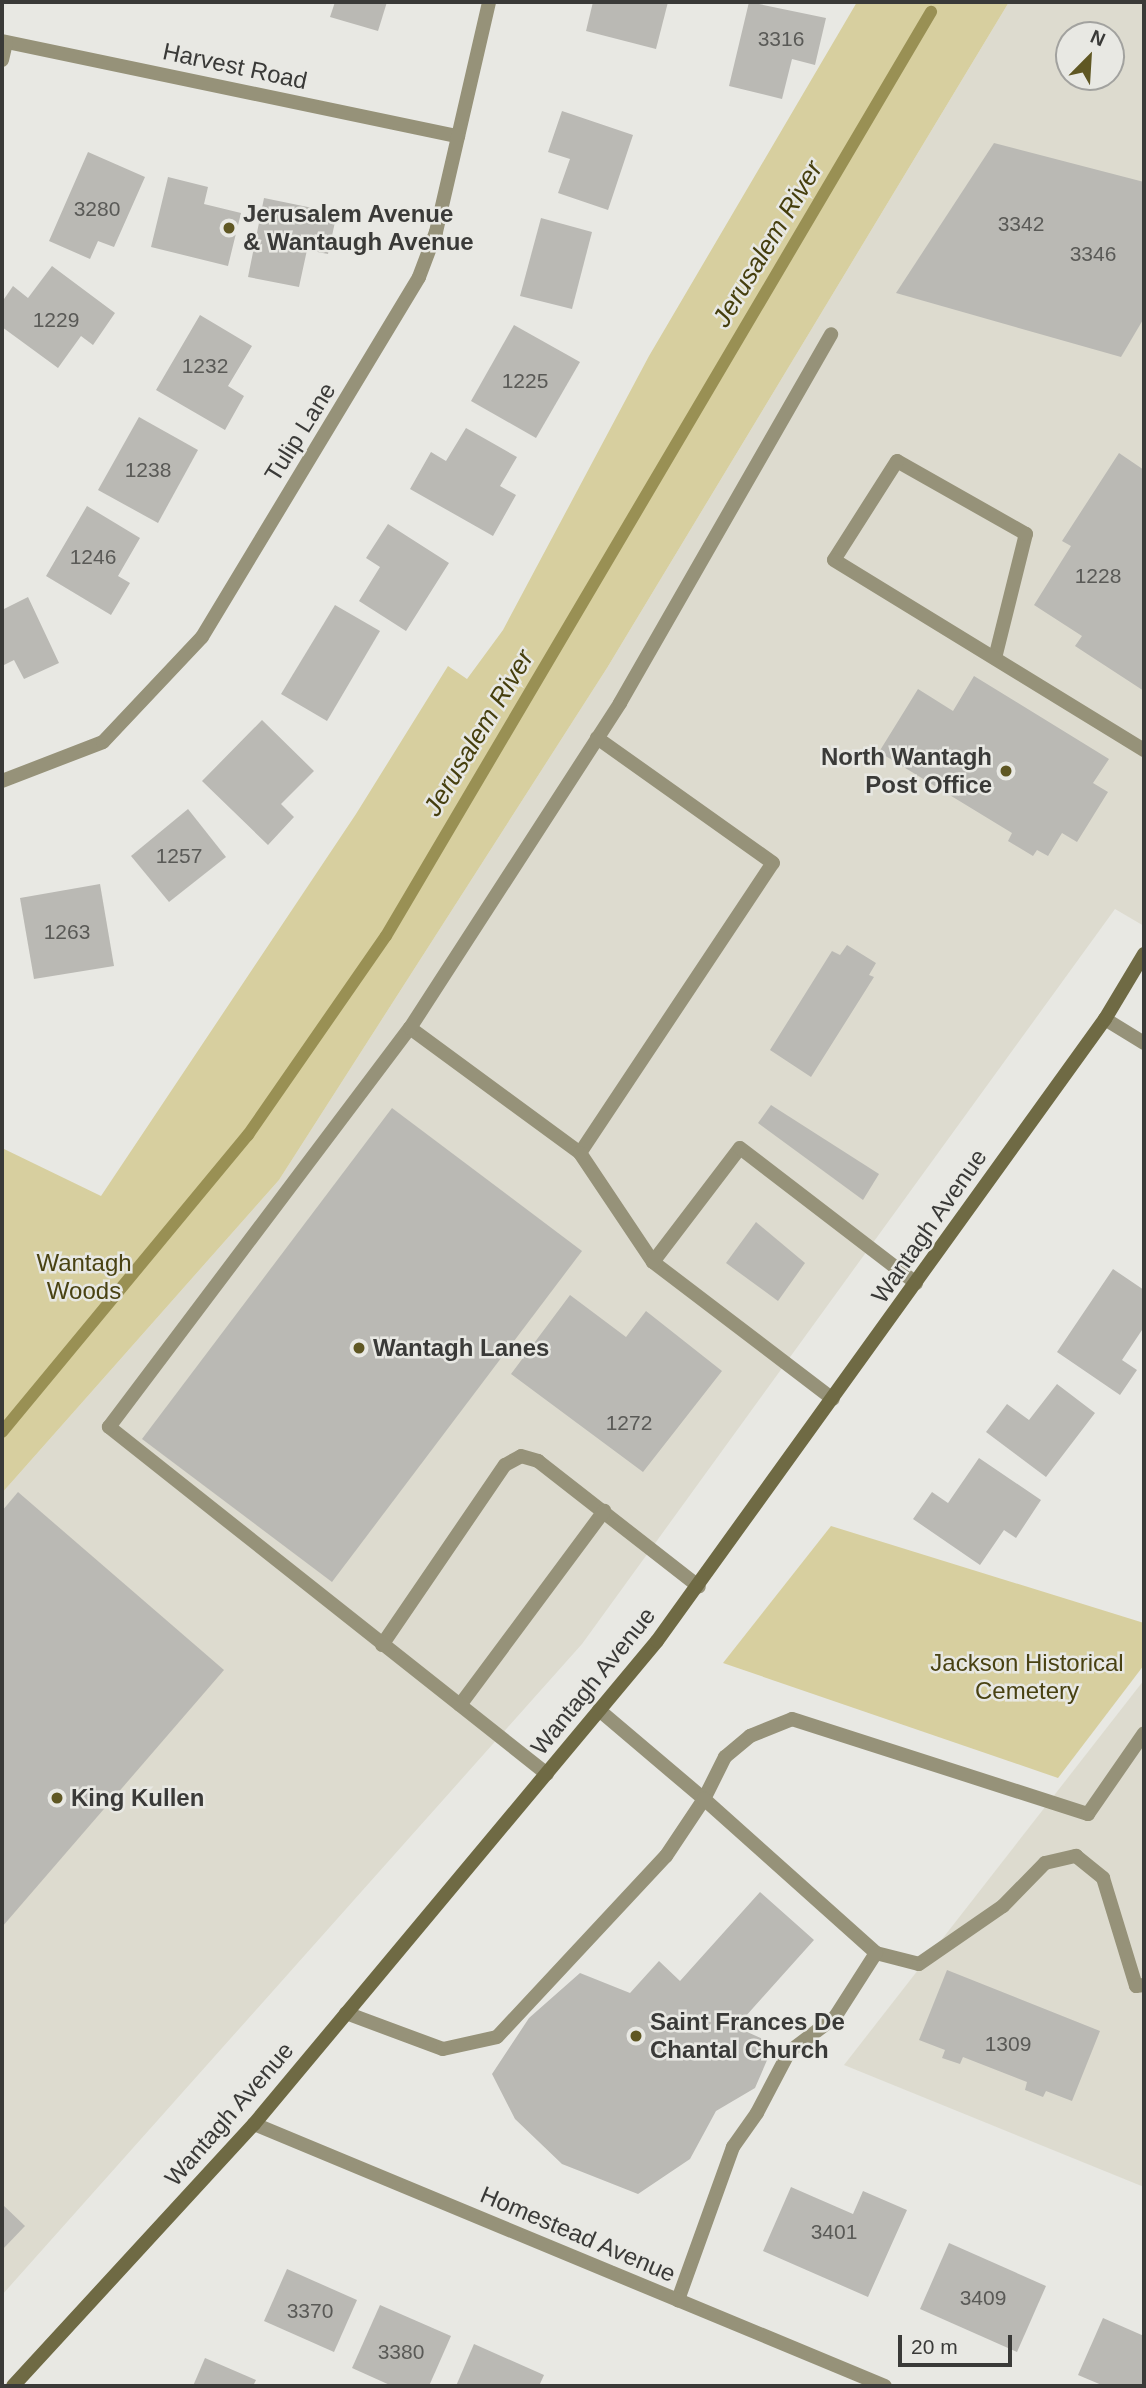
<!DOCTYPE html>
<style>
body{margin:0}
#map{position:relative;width:1146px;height:2388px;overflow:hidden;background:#e8e8e3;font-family:Arial,sans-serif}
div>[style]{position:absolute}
.built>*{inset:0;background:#dddbcf}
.green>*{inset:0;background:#d7cf9f}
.stream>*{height:12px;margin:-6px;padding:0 6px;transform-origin:6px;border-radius:6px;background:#999054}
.building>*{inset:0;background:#bab9b4}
.lane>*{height:14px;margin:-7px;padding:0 7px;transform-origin:7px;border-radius:7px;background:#969279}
.street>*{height:14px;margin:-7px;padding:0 7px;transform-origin:7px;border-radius:7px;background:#969279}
.secondary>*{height:14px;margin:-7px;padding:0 7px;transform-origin:7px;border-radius:7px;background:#6f6a44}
.dots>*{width:19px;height:19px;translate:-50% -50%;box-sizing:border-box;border:4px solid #e8e8e3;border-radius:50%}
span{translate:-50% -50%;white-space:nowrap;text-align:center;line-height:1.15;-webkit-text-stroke:5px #e8e8e3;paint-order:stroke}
.number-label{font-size:21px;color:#5a5a57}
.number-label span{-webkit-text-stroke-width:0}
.street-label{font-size:24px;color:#3a3a38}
.poi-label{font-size:24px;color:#3a3a38;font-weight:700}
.left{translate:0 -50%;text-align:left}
.right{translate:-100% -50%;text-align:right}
.park-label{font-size:24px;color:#494212}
.water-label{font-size:26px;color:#453e0d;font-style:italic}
.frame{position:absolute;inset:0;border:4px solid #3a3a38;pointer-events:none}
.north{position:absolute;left:1055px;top:21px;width:70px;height:70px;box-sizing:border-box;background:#e8e8e3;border:2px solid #a2a29f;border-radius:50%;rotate:24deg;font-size:19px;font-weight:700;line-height:28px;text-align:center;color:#3a3a38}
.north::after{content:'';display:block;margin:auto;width:24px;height:32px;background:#5f5723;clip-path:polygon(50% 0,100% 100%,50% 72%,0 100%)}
.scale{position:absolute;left:898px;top:2335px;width:114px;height:32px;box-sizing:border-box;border:4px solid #3a3a38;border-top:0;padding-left:9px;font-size:21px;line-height:24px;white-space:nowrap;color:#3a3a38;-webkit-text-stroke:5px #e8e8e3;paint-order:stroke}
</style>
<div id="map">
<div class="built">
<div style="clip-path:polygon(evenodd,1009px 2px,1144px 2px,1144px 926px,1115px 909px,582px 1644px,2px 2295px,2px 1493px,279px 1180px,607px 668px,1009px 2px,1069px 35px,1111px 35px,1111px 77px,1069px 77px,1069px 35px)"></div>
<div style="clip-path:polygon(1144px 1680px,1144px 2187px,844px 2065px)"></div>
</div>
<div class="green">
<div style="clip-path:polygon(857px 2px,1009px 2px,607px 668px,279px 1180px,2px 1493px,2px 1148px,101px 1196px,356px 814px,448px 666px,467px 679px,503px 630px,649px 356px)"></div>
<div style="clip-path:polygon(831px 1526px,1144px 1623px,1144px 1665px,1058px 1778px,723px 1663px)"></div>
</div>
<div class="stream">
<div style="left:2px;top:1432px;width:386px;rotate:-50.4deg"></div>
<div style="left:248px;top:1135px;width:242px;rotate:-55.3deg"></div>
<div style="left:386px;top:936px;width:1073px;rotate:-59.47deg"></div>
</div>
<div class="building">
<div style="clip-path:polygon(335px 2px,387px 2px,378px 31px,330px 17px)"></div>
<div style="clip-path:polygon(593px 2px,668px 2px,656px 49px,586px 31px)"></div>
<div style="clip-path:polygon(749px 2px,826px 18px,815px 65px,792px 59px,782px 99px,729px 86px)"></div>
<div style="clip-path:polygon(562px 111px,633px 135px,608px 210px,558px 193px,570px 159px,548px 152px)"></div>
<div style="clip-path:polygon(994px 143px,1144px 182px,1144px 318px,1121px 357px,896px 293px)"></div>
<div style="clip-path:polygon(88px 152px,145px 177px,114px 247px,98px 241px,90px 259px,49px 241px)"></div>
<div style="clip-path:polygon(168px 177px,208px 187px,204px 204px,241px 213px,228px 266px,151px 247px)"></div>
<div style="clip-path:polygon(264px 198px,337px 213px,328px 254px,307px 250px,299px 287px,248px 277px)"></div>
<div style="clip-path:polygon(541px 218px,592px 232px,572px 309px,520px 296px)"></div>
<div style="clip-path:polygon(52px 266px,115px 313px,93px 345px,81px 336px,58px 368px,2px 327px,2px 302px,13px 286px,28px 298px)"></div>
<div style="clip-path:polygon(200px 315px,252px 346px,228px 386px,244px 396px,225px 430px,156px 390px)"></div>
<div style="clip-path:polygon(514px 325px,580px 362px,536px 438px,471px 401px)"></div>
<div style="clip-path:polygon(139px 417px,198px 450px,158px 523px,98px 490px)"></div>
<div style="clip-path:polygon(466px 428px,517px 457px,500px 486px,516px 495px,493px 536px,410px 489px,431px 452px,446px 461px)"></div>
<div style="clip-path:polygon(1119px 453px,1144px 470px,1144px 691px,1075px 646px,1082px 636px,1034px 605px,1071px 546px,1062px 541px)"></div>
<div style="clip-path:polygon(87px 506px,140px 538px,118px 576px,130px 583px,111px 615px,46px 576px)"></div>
<div style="clip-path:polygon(388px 524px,449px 563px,406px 631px,359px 601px,380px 567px,366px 558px)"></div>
<div style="clip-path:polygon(28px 597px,59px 663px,24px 679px,14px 660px,2px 666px,2px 610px)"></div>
<div style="clip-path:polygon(335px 605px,380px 631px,327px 721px,281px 694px)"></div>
<div style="clip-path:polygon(974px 676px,1109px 759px,1093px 783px,1108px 792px,1077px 842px,1062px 833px,1048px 856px,1037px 850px,1033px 856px,1008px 841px,1012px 833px,879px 752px,918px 689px,953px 711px)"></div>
<div style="clip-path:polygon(262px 720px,314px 771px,281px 804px,294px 817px,268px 845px,202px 781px)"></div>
<div style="clip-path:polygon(188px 809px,226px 857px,169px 902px,131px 856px)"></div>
<div style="clip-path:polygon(100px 884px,114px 966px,34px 979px,20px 898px)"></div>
<div style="clip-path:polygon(847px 945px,876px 963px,869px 975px,874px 977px,811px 1077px,770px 1050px,832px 951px,840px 955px)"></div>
<div style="clip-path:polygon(771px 1105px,879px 1174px,863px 1200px,758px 1123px)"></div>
<div style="clip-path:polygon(392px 1108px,582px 1251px,332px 1582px,142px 1439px)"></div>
<div style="clip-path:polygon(756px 1222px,805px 1263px,778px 1301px,726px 1263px)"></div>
<div style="clip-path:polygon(1113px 1269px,1144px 1290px,1144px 1327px,1122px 1360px,1137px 1370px,1120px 1395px,1057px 1352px)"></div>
<div style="clip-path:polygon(570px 1295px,626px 1337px,646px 1311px,722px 1371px,643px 1472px,511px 1374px)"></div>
<div style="clip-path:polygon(1057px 1384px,1095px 1413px,1046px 1477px,986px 1432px,1007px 1404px,1029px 1420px)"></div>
<div style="clip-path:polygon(979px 1458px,1041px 1500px,1016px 1538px,1004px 1530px,980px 1565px,913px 1519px,932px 1492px,948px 1503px)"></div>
<div style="clip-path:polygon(18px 1492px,224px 1670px,2px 1927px,2px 1511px)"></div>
<div style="clip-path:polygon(760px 1892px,814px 1940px,736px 2027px,774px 2044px,755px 2088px,716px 2111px,690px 2159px,638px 2194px,562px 2164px,515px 2119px,492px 2074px,529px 2018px,580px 1973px,630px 1993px,659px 1961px,680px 1981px)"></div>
<div style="clip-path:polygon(947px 1970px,1100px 2031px,1072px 2101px,1046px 2091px,1043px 2097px,1025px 2090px,1027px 2082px,963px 2057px,960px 2064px,942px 2058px,945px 2050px,919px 2040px)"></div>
<div style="clip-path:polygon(791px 2187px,853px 2214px,863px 2191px,907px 2210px,868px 2297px,763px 2251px)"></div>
<div style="clip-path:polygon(2px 2204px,25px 2226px,2px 2250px)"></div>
<div style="clip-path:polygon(949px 2243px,1046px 2286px,1017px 2352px,920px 2309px)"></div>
<div style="clip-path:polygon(287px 2269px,357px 2300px,334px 2352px,264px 2321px)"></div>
<div style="clip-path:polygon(380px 2305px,451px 2336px,429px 2386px,392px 2386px,352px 2368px)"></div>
<div style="clip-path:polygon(1103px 2318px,1144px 2336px,1144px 2386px,1104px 2386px,1078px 2375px)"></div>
<div style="clip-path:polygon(474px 2344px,544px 2375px,539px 2386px,456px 2386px)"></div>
<div style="clip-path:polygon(205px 2358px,256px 2380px,253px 2386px,193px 2386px)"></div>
</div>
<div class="lane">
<div style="left:995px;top:658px;width:128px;rotate:-76deg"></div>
<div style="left:1026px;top:534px;width:148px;rotate:-150.5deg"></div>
<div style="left:897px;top:461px;width:117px;rotate:122.5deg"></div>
<div style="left:834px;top:560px;width:364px;rotate:31.5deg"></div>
<div style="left:410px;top:1028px;width:211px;rotate:36.3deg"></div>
<div style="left:580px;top:1153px;width:348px;rotate:-56.4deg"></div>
<div style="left:773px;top:863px;width:216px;rotate:-144.6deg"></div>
<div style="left:580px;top:1153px;width:131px;rotate:56.2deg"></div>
<div style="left:653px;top:1262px;width:226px;rotate:37.3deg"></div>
<div style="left:653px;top:1262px;width:143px;rotate:-52.7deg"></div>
<div style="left:740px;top:1148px;width:222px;rotate:37.5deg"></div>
<div style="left:382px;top:1645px;width:218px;rotate:-55.7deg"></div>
<div style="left:505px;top:1465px;width:18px;rotate:-29deg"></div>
<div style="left:521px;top:1456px;width:18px;rotate:16deg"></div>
<div style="left:538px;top:1461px;width:204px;rotate:38deg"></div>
<div style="left:460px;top:1705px;width:242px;rotate:-53.4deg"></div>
<div style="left:599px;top:1710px;width:138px;rotate:40.3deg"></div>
<div style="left:704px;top:1799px;width:47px;rotate:-63.4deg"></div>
<div style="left:725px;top:1757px;width:33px;rotate:-40deg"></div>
<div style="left:750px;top:1736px;width:45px;rotate:-22deg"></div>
<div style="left:792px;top:1719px;width:311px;rotate:17.8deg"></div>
<div style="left:1088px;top:1814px;width:98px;rotate:-55.3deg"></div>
<div style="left:547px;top:1774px;width:559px;rotate:-141.61deg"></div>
<div style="left:109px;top:1427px;width:500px;rotate:-53deg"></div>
<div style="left:410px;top:1028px;width:387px;rotate:-57.1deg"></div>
<div style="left:620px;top:703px;width:425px;rotate:-60.2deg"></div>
<div style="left:876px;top:1953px;width:44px;rotate:14.3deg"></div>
<div style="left:919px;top:1964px;width:102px;rotate:-34.6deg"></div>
<div style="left:1003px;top:1906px;width:60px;rotate:-45.7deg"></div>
<div style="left:1045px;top:1863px;width:32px;rotate:-13deg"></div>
<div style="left:1076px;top:1856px;width:35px;rotate:39deg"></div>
<div style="left:1103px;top:1878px;width:113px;rotate:73deg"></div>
<div style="left:1136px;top:1986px;width:8px;rotate:-7deg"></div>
<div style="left:346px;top:2013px;width:103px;rotate:20.4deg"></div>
<div style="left:443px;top:2049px;width:55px;rotate:-12.5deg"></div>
<div style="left:497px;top:2037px;width:248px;rotate:-47deg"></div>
<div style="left:666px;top:1856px;width:69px;rotate:-56.3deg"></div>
<div style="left:704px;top:1799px;width:231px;rotate:41.8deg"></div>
<div style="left:876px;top:1953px;width:76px;rotate:122.6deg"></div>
<div style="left:835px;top:2017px;width:58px;rotate:142.7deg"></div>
<div style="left:789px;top:2052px;width:69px;rotate:117.7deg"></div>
<div style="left:757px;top:2113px;width:42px;rotate:125.2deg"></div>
<div style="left:733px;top:2147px;width:163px;rotate:109.8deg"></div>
</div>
<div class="street">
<div style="left:2px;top:41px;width:466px;rotate:11.8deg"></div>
<div style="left:2px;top:60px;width:18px;rotate:-77deg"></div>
<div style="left:2px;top:781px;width:108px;rotate:-21.1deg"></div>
<div style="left:103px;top:742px;width:144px;rotate:-46.7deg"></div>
<div style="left:202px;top:637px;width:420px;rotate:-58.9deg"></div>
<div style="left:419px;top:277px;width:48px;rotate:-69.3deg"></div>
<div style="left:436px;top:232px;width:236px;rotate:-77deg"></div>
<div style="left:1105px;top:1019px;width:46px;rotate:31.6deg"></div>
<div style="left:254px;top:2124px;width:683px;rotate:22.55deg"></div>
</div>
<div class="secondary">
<div style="left:13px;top:2386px;width:356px;rotate:-47.4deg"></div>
<div style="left:254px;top:2124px;width:629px;rotate:-50.16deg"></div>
<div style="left:657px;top:1641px;width:767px;rotate:-54.24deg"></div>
<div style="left:1105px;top:1019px;width:76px;rotate:-59deg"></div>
</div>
<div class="dots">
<div style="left:229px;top:228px;background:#5f5723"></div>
<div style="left:1006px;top:771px;background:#5f5723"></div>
<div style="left:359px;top:1348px;background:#5f5723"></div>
<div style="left:57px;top:1798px;background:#5f5723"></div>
<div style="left:636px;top:2036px;background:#5f5723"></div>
</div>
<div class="number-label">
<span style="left:781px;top:39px">3316</span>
<span style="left:97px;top:209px">3280</span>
<span style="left:1021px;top:224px">3342</span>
<span style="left:1093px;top:254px">3346</span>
<span style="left:56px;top:320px">1229</span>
<span style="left:205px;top:366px">1232</span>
<span style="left:525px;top:381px">1225</span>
<span style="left:148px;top:470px">1238</span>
<span style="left:93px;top:557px">1246</span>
<span style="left:1098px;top:576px">1228</span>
<span style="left:179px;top:856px">1257</span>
<span style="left:67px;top:932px">1263</span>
<span style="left:629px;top:1423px">1272</span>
<span style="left:1008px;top:2044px">1309</span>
<span style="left:834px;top:2232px">3401</span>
<span style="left:983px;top:2298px">3409</span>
<span style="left:310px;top:2311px">3370</span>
<span style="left:401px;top:2352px">3380</span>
</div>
<div class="street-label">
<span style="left:235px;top:66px;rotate:12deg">Harvest Road</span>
<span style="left:300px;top:432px;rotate:-58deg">Tulip Lane</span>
<span style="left:929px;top:1226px;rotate:-55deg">Wantagh Avenue</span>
<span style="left:593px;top:1681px;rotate:-51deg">Wantagh Avenue</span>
<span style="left:229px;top:2114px;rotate:-49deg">Wantagh Avenue</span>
<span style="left:578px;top:2234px;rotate:23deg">Homestead Avenue</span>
</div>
<div class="poi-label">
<span class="left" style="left:243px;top:228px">Jerusalem Avenue<br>&amp; Wantaugh Avenue</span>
<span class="right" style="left:992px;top:771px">North Wantagh<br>Post Office</span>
<span class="left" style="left:373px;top:1348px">Wantagh Lanes</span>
<span class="left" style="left:71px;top:1798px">King Kullen</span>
<span class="left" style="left:650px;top:2036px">Saint Frances De<br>Chantal Church</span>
</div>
<div class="park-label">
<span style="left:84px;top:1277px">Wantagh<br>Woods</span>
<span style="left:1027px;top:1677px">Jackson Historical<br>Cemetery</span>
</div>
<div class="water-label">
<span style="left:768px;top:244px;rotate:-59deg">Jerusalem River</span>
<span style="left:479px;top:733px;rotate:-59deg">Jerusalem River</span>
</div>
<div class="frame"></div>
<div class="north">N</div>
<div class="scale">20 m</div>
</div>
